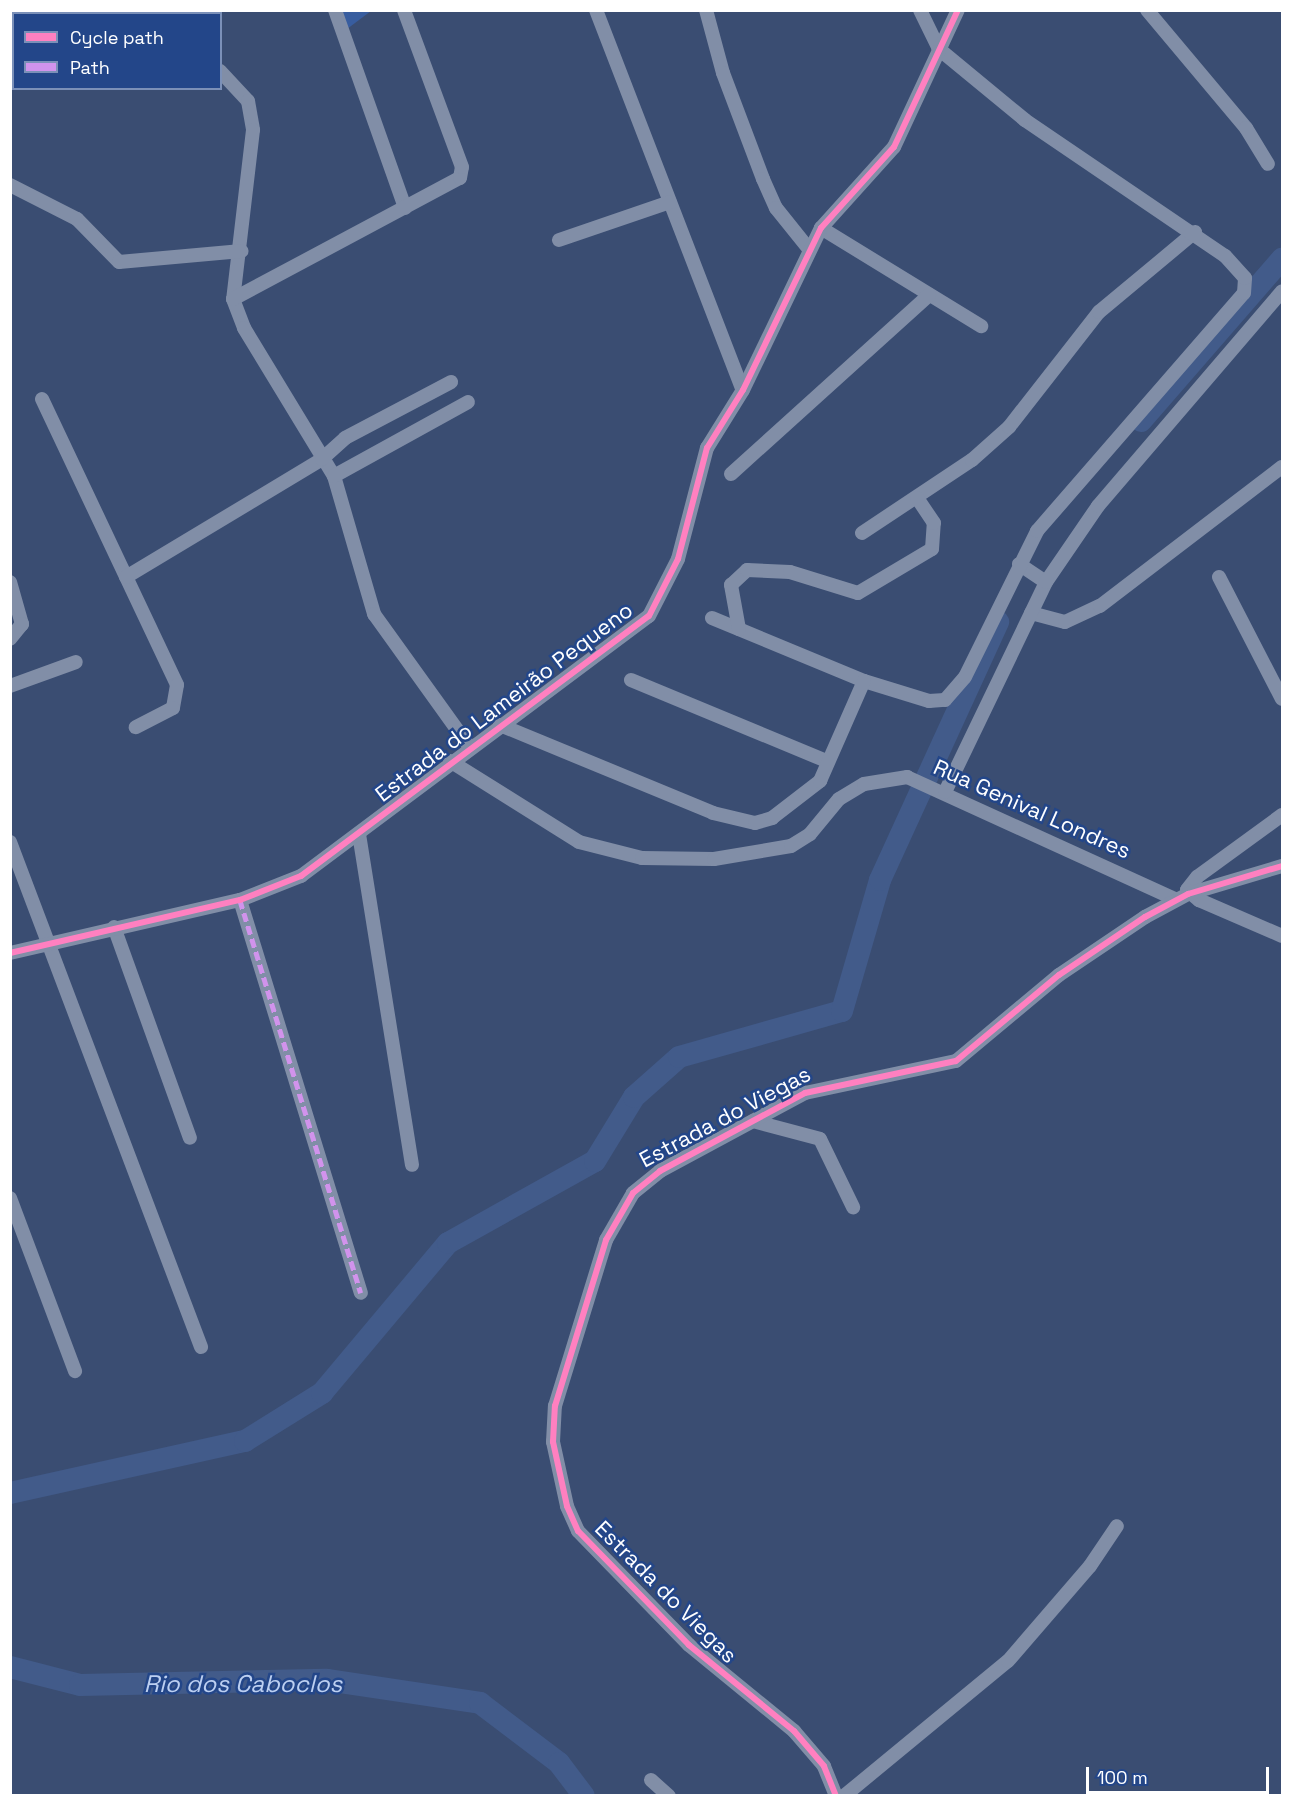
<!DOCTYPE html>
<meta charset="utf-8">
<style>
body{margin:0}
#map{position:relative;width:1293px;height:1806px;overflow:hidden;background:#3a4d72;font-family:"Space Grotesk",sans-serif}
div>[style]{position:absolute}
.green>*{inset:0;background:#385d9f}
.river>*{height:22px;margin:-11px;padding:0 11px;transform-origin:11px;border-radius:11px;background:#425b8a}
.minor>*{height:14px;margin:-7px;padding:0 7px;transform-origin:7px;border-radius:7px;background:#818ea7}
.quiet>*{height:4.5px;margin-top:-2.25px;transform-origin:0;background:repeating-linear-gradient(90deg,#d193ec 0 9px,transparent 0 13.5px)}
.cycleway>*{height:6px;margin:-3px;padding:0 3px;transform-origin:3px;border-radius:3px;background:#ff80c0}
span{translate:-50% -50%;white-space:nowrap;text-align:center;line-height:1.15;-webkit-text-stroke:5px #234689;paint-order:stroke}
.street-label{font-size:22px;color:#fff}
.water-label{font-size:24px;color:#bccff1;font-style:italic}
.frame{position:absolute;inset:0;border:12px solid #fff;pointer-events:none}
.legend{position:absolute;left:12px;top:12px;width:210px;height:78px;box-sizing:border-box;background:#234689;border:2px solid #7b90b8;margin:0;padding:8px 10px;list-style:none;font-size:18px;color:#fff}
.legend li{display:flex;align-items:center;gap:12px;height:30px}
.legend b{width:30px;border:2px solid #7b90b8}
.scale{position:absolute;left:1086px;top:1767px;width:183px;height:27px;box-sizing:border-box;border:3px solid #fff;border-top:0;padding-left:8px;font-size:18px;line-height:21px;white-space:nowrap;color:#fff;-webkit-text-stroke:4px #234689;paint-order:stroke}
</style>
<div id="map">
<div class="green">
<div style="clip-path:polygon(341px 10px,371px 11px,347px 29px)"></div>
</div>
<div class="river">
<div style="left:1141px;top:421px;width:215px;rotate:-49deg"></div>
<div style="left:10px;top:1493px;width:241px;rotate:-12.5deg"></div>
<div style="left:245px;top:1441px;width:91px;rotate:-31.9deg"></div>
<div style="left:322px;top:1393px;width:196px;rotate:-50deg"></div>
<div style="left:448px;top:1243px;width:168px;rotate:-29.2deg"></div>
<div style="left:595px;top:1161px;width:75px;rotate:-58.6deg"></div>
<div style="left:634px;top:1097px;width:60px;rotate:-41.6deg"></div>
<div style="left:679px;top:1057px;width:169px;rotate:-15.8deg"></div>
<div style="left:842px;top:1011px;width:136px;rotate:-73.8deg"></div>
<div style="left:880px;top:880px;width:284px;rotate:-65.4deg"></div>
<div style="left:10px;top:1667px;width:72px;rotate:14.4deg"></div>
<div style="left:80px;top:1685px;width:247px;rotate:-1.2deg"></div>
<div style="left:327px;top:1680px;width:155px;rotate:8.5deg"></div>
<div style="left:480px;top:1703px;width:99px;rotate:37.2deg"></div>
<div style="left:559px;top:1763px;width:41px;rotate:52.9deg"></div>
</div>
<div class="minor">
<div style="left:150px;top:10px;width:5px;rotate:53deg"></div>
<div style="left:335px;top:10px;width:210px;rotate:70.5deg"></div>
<div style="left:596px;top:10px;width:407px;rotate:68.9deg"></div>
<div style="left:706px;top:10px;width:65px;rotate:74.9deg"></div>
<div style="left:723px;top:73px;width:113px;rotate:69.3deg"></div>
<div style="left:763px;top:179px;width:32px;rotate:66deg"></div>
<div style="left:776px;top:208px;width:53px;rotate:51.2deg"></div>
<div style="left:1147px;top:10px;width:154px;rotate:50deg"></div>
<div style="left:1246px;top:128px;width:42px;rotate:58.6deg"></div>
<div style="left:220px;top:71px;width:41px;rotate:47deg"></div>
<div style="left:248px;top:101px;width:29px;rotate:80deg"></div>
<div style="left:253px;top:130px;width:170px;rotate:96.7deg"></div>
<div style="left:233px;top:299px;width:31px;rotate:69deg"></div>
<div style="left:244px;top:328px;width:173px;rotate:58.7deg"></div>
<div style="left:334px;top:476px;width:144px;rotate:73.8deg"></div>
<div style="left:374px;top:614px;width:163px;rotate:54.3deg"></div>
<div style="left:10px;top:185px;width:75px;rotate:26.9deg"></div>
<div style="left:77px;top:219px;width:60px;rotate:45.7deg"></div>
<div style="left:119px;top:262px;width:123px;rotate:-5.1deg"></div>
<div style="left:821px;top:228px;width:188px;rotate:31.5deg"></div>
<div style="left:559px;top:240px;width:117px;rotate:-18.9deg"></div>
<div style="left:233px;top:299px;width:257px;rotate:-28.1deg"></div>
<div style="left:460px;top:178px;width:11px;rotate:-80deg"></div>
<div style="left:462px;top:167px;width:167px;rotate:-110.3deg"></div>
<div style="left:42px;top:399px;width:316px;rotate:64.7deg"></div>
<div style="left:177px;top:685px;width:23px;rotate:100deg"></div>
<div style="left:173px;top:708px;width:42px;rotate:152.8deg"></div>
<div style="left:731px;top:474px;width:267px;rotate:-42.1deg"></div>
<div style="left:334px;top:476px;width:153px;rotate:-28.9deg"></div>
<div style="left:862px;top:533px;width:132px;rotate:-33.6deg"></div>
<div style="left:972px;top:460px;width:50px;rotate:-41.7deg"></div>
<div style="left:1009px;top:427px;width:146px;rotate:-52deg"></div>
<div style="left:1099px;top:312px;width:125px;rotate:-39.8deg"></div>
<div style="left:1019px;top:564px;width:32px;rotate:34deg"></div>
<div style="left:126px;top:577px;width:229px;rotate:-31deg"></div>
<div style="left:322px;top:459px;width:31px;rotate:-42deg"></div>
<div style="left:345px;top:438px;width:120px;rotate:-27.8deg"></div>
<div style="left:1219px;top:577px;width:137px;rotate:62.7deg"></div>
<div style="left:10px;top:582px;width:44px;rotate:74.1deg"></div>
<div style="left:22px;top:624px;width:19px;rotate:129deg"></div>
<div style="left:1031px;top:613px;width:35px;rotate:15deg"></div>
<div style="left:1065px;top:622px;width:38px;rotate:-25deg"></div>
<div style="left:1100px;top:606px;width:229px;rotate:-37.4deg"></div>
<div style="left:712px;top:618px;width:165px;rotate:22.5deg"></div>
<div style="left:864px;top:681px;width:68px;rotate:17.1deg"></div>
<div style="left:929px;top:701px;width:16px;rotate:-4deg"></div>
<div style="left:945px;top:700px;width:30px;rotate:-49deg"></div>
<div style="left:965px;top:677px;width:163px;rotate:-63.7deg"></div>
<div style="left:1037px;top:531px;width:315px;rotate:-49deg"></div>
<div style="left:1244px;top:293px;width:15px;rotate:-86deg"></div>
<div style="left:1245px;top:278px;width:30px;rotate:-132deg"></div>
<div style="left:1225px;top:256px;width:242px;rotate:-145.8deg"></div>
<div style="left:1025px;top:120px;width:112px;rotate:-140.5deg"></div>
<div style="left:939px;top:49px;width:43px;rotate:-116deg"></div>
<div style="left:739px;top:629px;width:45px;rotate:-100.3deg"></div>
<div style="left:731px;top:585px;width:22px;rotate:-43deg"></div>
<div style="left:747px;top:570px;width:43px;rotate:2.7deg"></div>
<div style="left:790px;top:572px;width:71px;rotate:17.2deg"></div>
<div style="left:858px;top:593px;width:86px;rotate:-30.7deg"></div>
<div style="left:932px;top:549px;width:26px;rotate:-86deg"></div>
<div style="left:934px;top:523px;width:30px;rotate:-124deg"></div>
<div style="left:631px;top:680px;width:212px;rotate:22.5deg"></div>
<div style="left:10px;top:686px;width:70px;rotate:-20deg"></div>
<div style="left:500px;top:725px;width:230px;rotate:22.4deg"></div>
<div style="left:713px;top:813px;width:43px;rotate:13.4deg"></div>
<div style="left:755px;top:823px;width:18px;rotate:-16deg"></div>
<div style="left:772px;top:818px;width:61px;rotate:-37.6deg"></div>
<div style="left:820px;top:781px;width:109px;rotate:-66.3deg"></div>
<div style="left:450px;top:761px;width:152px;rotate:32.1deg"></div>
<div style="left:579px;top:842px;width:65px;rotate:14.3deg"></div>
<div style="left:642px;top:858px;width:72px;rotate:0.8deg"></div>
<div style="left:714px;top:859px;width:78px;rotate:-9.6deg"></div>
<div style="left:791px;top:846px;width:22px;rotate:-32deg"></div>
<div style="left:810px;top:834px;width:45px;rotate:-50.4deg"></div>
<div style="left:839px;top:799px;width:29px;rotate:-31deg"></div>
<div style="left:864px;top:784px;width:44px;rotate:-9.2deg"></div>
<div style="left:907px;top:777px;width:294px;rotate:24.5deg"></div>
<div style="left:945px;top:792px;width:233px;rotate:-64.3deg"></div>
<div style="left:1046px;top:582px;width:92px;rotate:-55.6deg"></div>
<div style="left:1098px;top:506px;width:283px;rotate:-49.4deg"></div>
<div style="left:1282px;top:815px;width:105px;rotate:143.9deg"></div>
<div style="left:1197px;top:877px;width:16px;rotate:128deg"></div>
<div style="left:1187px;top:890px;width:16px;rotate:40deg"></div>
<div style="left:1199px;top:900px;width:90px;rotate:23.4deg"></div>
<div style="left:359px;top:834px;width:335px;rotate:80.9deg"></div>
<div style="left:10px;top:842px;width:540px;rotate:69.28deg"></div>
<div style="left:240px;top:900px;width:411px;rotate:72.9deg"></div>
<div style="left:114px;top:927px;width:224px;rotate:70.2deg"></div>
<div style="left:10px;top:953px;width:236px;rotate:-13deg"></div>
<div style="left:240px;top:900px;width:66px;rotate:-21.5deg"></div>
<div style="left:301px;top:876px;width:434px;rotate:-36.8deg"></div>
<div style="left:649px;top:616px;width:64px;rotate:-63deg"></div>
<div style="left:678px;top:559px;width:115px;rotate:-75.4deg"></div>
<div style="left:707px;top:448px;width:68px;rotate:-58.2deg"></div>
<div style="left:743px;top:390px;width:180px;rotate:-64.3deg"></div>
<div style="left:821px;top:228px;width:109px;rotate:-48deg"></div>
<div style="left:894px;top:147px;width:151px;rotate:-65deg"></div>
<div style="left:753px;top:1121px;width:69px;rotate:15deg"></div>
<div style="left:820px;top:1139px;width:76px;rotate:64.1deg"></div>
<div style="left:10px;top:1198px;width:185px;rotate:69.4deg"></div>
<div style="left:651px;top:1780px;width:24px;rotate:42deg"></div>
<div style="left:836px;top:1796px;width:32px;rotate:-112deg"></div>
<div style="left:824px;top:1766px;width:46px;rotate:-130.6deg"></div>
<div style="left:794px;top:1731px;width:136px;rotate:-140.7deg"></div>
<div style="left:689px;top:1645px;width:159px;rotate:-134.2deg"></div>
<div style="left:578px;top:1531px;width:27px;rotate:-114deg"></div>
<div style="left:567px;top:1506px;width:66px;rotate:-102.3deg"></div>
<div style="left:553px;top:1442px;width:36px;rotate:-87deg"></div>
<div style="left:555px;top:1406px;width:174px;rotate:-72.9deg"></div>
<div style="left:606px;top:1240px;width:54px;rotate:-60.1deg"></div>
<div style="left:633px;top:1193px;width:35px;rotate:-39deg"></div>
<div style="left:660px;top:1171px;width:165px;rotate:-28.3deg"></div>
<div style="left:805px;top:1093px;width:154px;rotate:-12deg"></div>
<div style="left:956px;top:1061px;width:134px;rotate:-39.9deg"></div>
<div style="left:1059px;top:975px;width:104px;rotate:-34deg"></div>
<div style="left:1145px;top:917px;width:49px;rotate:-28.1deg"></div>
<div style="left:1188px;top:894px;width:98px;rotate:-16.6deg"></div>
<div style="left:844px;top:1796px;width:212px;rotate:-39.5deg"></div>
<div style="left:1008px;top:1661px;width:125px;rotate:-49.2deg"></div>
<div style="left:1090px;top:1566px;width:48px;rotate:-56deg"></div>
</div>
<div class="quiet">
<div style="left:240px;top:900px;width:411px;rotate:72.9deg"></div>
</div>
<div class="cycleway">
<div style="left:10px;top:953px;width:236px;rotate:-13deg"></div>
<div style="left:240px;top:900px;width:66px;rotate:-21.5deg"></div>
<div style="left:301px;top:876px;width:434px;rotate:-36.8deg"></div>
<div style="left:649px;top:616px;width:64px;rotate:-63deg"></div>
<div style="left:678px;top:559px;width:115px;rotate:-75.4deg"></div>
<div style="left:707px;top:448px;width:68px;rotate:-58.2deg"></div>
<div style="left:743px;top:390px;width:180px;rotate:-64.3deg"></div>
<div style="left:821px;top:228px;width:109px;rotate:-48deg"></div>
<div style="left:894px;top:147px;width:151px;rotate:-65deg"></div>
<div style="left:836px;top:1796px;width:32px;rotate:-112deg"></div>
<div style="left:824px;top:1766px;width:46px;rotate:-130.6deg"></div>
<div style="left:794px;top:1731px;width:136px;rotate:-140.7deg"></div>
<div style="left:689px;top:1645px;width:159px;rotate:-134.2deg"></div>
<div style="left:578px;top:1531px;width:27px;rotate:-114deg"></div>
<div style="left:567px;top:1506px;width:66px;rotate:-102.3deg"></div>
<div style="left:553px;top:1442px;width:36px;rotate:-87deg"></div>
<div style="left:555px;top:1406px;width:174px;rotate:-72.9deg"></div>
<div style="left:606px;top:1240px;width:54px;rotate:-60.1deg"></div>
<div style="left:633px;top:1193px;width:35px;rotate:-39deg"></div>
<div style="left:660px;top:1171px;width:165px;rotate:-28.3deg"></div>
<div style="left:805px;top:1093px;width:154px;rotate:-12deg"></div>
<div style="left:956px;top:1061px;width:134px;rotate:-39.9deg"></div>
<div style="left:1059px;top:975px;width:104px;rotate:-34deg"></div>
<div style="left:1145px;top:917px;width:49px;rotate:-28.1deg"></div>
<div style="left:1188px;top:894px;width:98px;rotate:-16.6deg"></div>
</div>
<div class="street-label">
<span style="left:504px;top:702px;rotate:-37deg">Estrada do Lameirão Pequeno</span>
<span style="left:1032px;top:809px;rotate:24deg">Rua Genival Londres</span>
<span style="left:725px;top:1117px;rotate:-28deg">Estrada do Viegas</span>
<span style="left:666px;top:1592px;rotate:45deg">Estrada do Viegas</span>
</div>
<div class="water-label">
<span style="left:243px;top:1684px">Rio dos Caboclos</span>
</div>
<div class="frame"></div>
<ul class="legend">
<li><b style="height:8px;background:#ff80c0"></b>Cycle path</li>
<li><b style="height:8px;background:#d193ec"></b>Path</li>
</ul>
<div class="scale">100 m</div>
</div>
